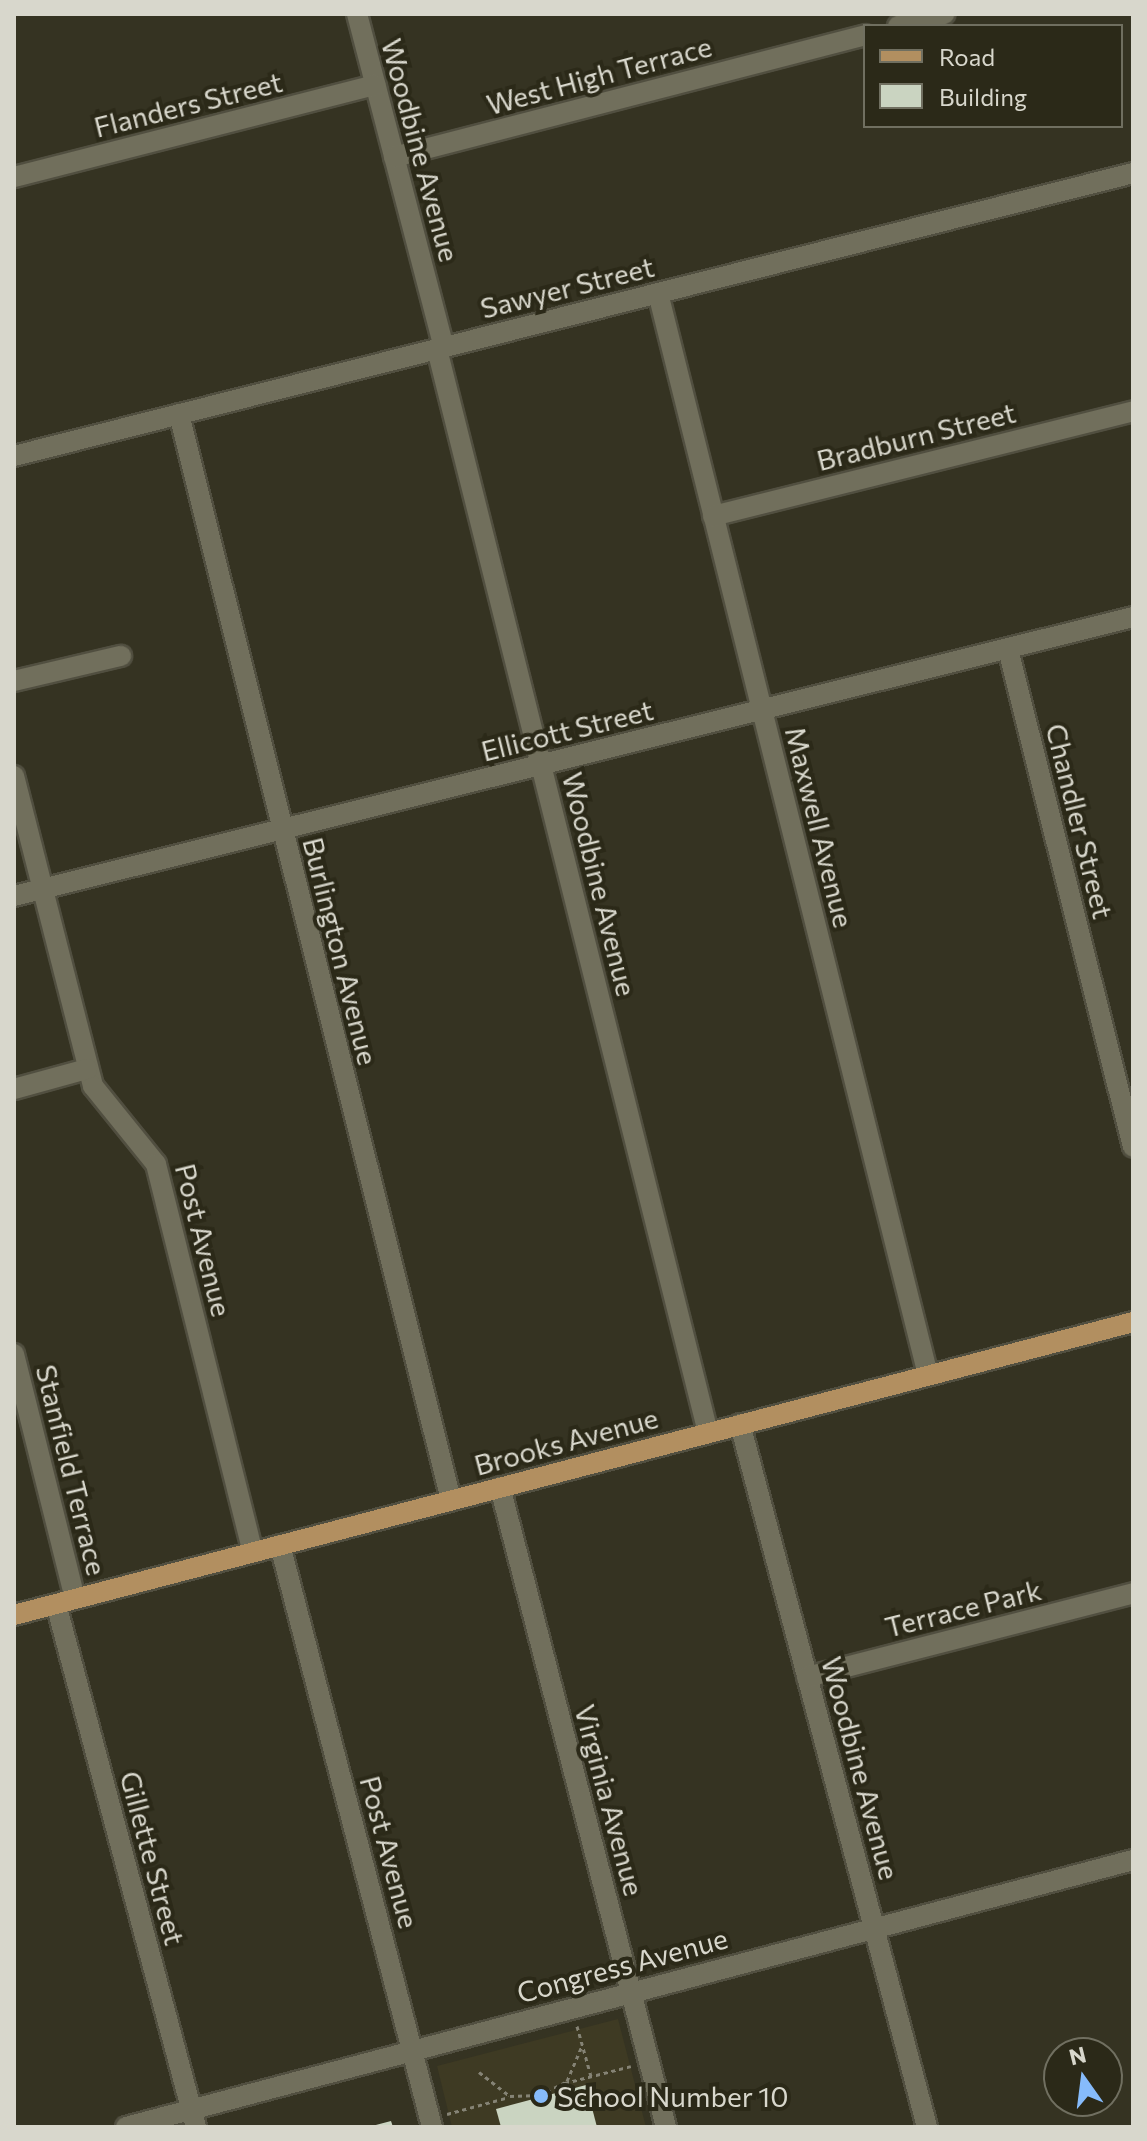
<!DOCTYPE html>
<style>
body{margin:0}
#map{position:relative;width:1147px;height:2141px;overflow:hidden;background:#353322;font-family:Commissioner,sans-serif}
div>[style]{position:absolute}
.built>*{inset:0;background:#3e3a23}
.building>*{inset:0;background:#cad4c1}
.path>*{height:3px;margin-top:-1.5px;transform-origin:0;background:repeating-linear-gradient(90deg,#858375 0 4px,transparent 0 8px)}
.roads{filter:drop-shadow(2px 0 #514f40) drop-shadow(-2px 0 #514f40) drop-shadow(0 2px #514f40) drop-shadow(0 -2px #514f40)}
.minor>*{height:20px;margin:-10px;padding:0 10px;transform-origin:10px;border-radius:10px;background:#716f5c}
.major>*{height:20px;margin:-10px;padding:0 10px;transform-origin:10px;border-radius:10px;background:#b28f60}
.dots>*{width:22px;height:22px;translate:-50% -50%;box-sizing:border-box;border:4px solid #2b2918;border-radius:50%}
span{translate:-50% -50%;white-space:nowrap;text-align:center;line-height:1.15;-webkit-text-stroke:8px #2b2918;paint-order:stroke}
.street-label{font-size:28px;color:#d8d7cc}
.poi-label{font-size:28px;color:#d8d7cc}
.left{translate:0 -50%;text-align:left}
.frame{position:absolute;inset:0;border:16px solid #d8d7cc;pointer-events:none}
.legend{position:absolute;left:863px;top:24px;width:260px;height:104px;box-sizing:border-box;background:#2b2918;border:2px solid #706f60;margin:0;padding:10px 14px;list-style:none;font-size:24px;color:#d8d7cc}
.legend li{display:flex;align-items:center;gap:16px;height:40px}
.legend b{width:40px;border:2px solid #706f60}
.north{position:absolute;left:1043px;top:2037px;width:80px;height:80px;box-sizing:border-box;background:#2b2918;border:2px solid #706f60;border-radius:50%;rotate:346deg;font-size:22px;font-weight:700;line-height:32px;text-align:center;color:#d8d7cc}
.north::after{content:'';display:block;margin:auto;width:28px;height:36px;background:#86bbfb;clip-path:polygon(50% 0,100% 100%,50% 72%,0 100%)}
</style>
<div id="map">
<div class="built">
<div style="clip-path:polygon(618px 2019px,646px 2127px,452px 2127px,437px 2066px)"></div>
</div>
<div class="building">
<div style="clip-path:polygon(586px 2085px,597px 2127px,501px 2127px,496px 2109px)"></div>
<div style="clip-path:polygon(391px 2121px,393px 2127px,372px 2127px,372px 2126px)"></div>
</div>
<div class="path">
<div style="left:577px;top:2026px;width:52px;rotate:74.4deg"></div>
<div style="left:479px;top:2072px;width:39px;rotate:38deg"></div>
<div style="left:510px;top:2096px;width:30px;rotate:-2deg"></div>
<div style="left:540px;top:2095px;width:30px;rotate:-27deg"></div>
<div style="left:567px;top:2081px;width:39px;rotate:-67deg"></div>
<div style="left:565px;top:2083px;width:68px;rotate:-14.4deg"></div>
<div style="left:447px;top:2114px;width:64px;rotate:-15.3deg"></div>
</div>
<div class="roads">
<div class="minor">
<div style="left:357px;top:14px;width:344px;rotate:75.4deg"></div>
<div style="left:898px;top:26px;width:48px;rotate:-14.6deg"></div>
<div style="left:394px;top:157px;width:487px;rotate:-14.5deg"></div>
<div style="left:14px;top:177px;width:373px;rotate:-14.3deg"></div>
<div style="left:658px;top:293px;width:1115px;rotate:75.99deg"></div>
<div style="left:437px;top:349px;width:1117px;rotate:75.96deg"></div>
<div style="left:179px;top:414px;width:1120px;rotate:75.94deg"></div>
<div style="left:14px;top:456px;width:1154px;rotate:-14.19deg"></div>
<div style="left:713px;top:516px;width:433px;rotate:-14deg"></div>
<div style="left:1008px;top:649px;width:513px;rotate:75.91deg"></div>
<div style="left:14px;top:681px;width:110px;rotate:-13.2deg"></div>
<div style="left:14px;top:776px;width:320px;rotate:75.7deg"></div>
<div style="left:93px;top:1086px;width:100px;rotate:51.1deg"></div>
<div style="left:156px;top:1164px;width:400px;rotate:76deg"></div>
<div style="left:14px;top:896px;width:1153px;rotate:-14deg"></div>
<div style="left:14px;top:1089px;width:76px;rotate:-15.3deg"></div>
<div style="left:14px;top:1354px;width:252px;rotate:76deg"></div>
<div style="left:740px;top:1424px;width:727px;rotate:75.1deg"></div>
<div style="left:500px;top:1487px;width:661px;rotate:75.46deg"></div>
<div style="left:280px;top:1545px;width:602px;rotate:75.36deg"></div>
<div style="left:56px;top:1604px;width:541px;rotate:75.01deg"></div>
<div style="left:807px;top:1677px;width:337px;rotate:-14.4deg"></div>
<div style="left:126px;top:2127px;width:1042px;rotate:-14.85deg"></div>
</div>
<div class="major">
<div style="left:14px;top:1615px;width:1157px;rotate:-14.67deg"></div>
</div>
</div>
<div class="dots">
<div style="left:541px;top:2096px;background:#86bbfb"></div>
</div>
<div class="street-label">
<span style="left:599px;top:75px;rotate:-15deg">West High Terrace</span>
<span style="left:188px;top:104px;rotate:-14deg">Flanders Street</span>
<span style="left:421px;top:150px;rotate:75deg">Woodbine Avenue</span>
<span style="left:567px;top:287px;rotate:-14deg">Sawyer Street</span>
<span style="left:916px;top:436px;rotate:-14deg">Bradburn Street</span>
<span style="left:567px;top:730px;rotate:-14deg">Ellicott Street</span>
<span style="left:1080px;top:821px;rotate:76deg">Chandler Street</span>
<span style="left:820px;top:827px;rotate:76deg">Maxwell Avenue</span>
<span style="left:600px;top:884px;rotate:76deg">Woodbine Avenue</span>
<span style="left:341px;top:951px;rotate:76deg">Burlington Avenue</span>
<span style="left:204px;top:1240px;rotate:76deg">Post Avenue</span>
<span style="left:566px;top:1441px;rotate:-15deg">Brooks Avenue</span>
<span style="left:72px;top:1470px;rotate:76deg">Stanfield Terrace</span>
<span style="left:963px;top:1608px;rotate:-14deg">Terrace Park</span>
<span style="left:861px;top:1768px;rotate:75deg">Woodbine Avenue</span>
<span style="left:610px;top:1800px;rotate:75deg">Virginia Avenue</span>
<span style="left:390px;top:1852px;rotate:75deg">Post Avenue</span>
<span style="left:153px;top:1858px;rotate:75deg">Gillette Street</span>
<span style="left:622px;top:1965px;rotate:-15deg">Congress Avenue</span>
</div>
<div class="poi-label">
<span class="left" style="left:557px;top:2096px">School Number 10</span>
</div>
<div class="frame"></div>
<ul class="legend">
<li><b style="height:10px;background:#b28f60"></b>Road</li>
<li><b style="height:22px;background:#cad4c1"></b>Building</li>
</ul>
<div class="north">N</div>
</div>
